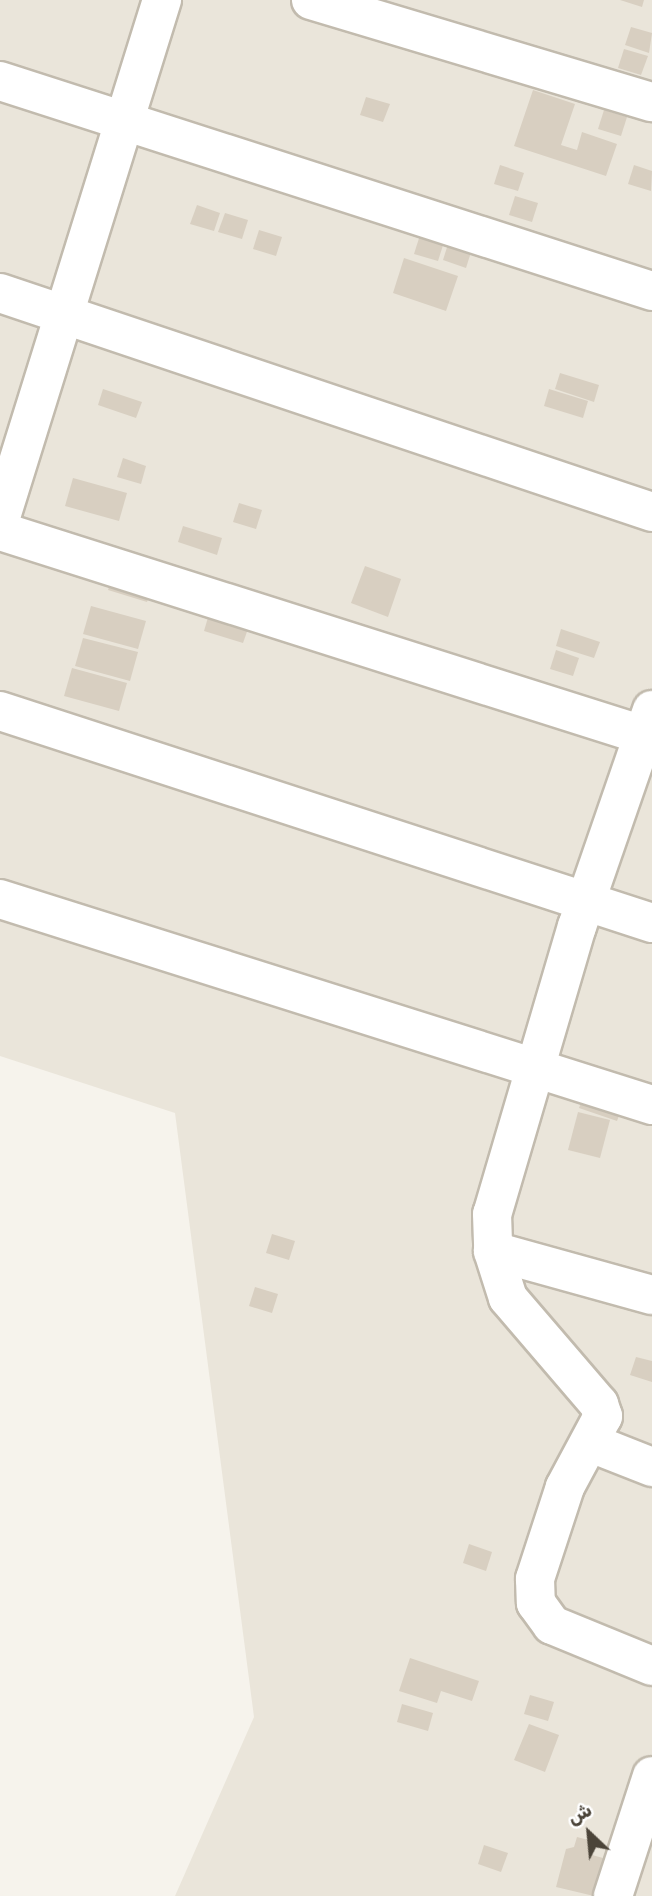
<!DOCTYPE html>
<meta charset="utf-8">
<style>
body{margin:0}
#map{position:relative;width:652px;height:1896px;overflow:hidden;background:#f6f3ec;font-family:Rubik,Cairo,sans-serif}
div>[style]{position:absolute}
.residential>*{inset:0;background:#eae5da}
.building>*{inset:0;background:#d8cfc1}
.roads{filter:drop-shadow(2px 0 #c2bbae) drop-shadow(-2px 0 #c2bbae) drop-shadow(0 2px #c2bbae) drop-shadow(0 -2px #c2bbae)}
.minor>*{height:38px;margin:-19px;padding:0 19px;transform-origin:19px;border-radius:19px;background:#fff}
span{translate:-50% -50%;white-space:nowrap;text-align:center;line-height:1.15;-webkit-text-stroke:5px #fff;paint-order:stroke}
.north{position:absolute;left:554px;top:1798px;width:70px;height:70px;-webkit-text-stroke:5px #fff;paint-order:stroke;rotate:334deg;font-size:19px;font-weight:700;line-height:28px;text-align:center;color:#4b4439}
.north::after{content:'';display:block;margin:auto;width:24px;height:32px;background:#4b4439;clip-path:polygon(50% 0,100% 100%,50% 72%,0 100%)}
</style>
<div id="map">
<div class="residential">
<div style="clip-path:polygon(0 0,652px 0,652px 1896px,175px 1896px,254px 1717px,175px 1113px,0 1056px)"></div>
</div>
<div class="building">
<div style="clip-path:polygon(620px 0,644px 0,642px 7px)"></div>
<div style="clip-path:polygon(631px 27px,652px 33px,649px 53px,625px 45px)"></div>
<div style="clip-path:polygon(624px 49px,648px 56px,641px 75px,618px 68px)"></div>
<div style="clip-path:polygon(533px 90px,575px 104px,561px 145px,577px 150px,582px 132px,617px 144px,606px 176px,514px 146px)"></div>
<div style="clip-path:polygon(366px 97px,390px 104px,383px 122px,360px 115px)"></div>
<div style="clip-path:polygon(604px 110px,627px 117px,621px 136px,598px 129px)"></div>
<div style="clip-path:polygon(500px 165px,524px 173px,518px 191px,494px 184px)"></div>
<div style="clip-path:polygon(634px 165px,652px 171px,651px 191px,628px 184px)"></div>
<div style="clip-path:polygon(515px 196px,538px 203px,532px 222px,509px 215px)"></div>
<div style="clip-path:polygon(197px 205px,220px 213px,214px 231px,190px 224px)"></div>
<div style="clip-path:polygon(225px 213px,248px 220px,242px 239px,218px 232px)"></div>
<div style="clip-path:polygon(259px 230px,282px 237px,276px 256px,253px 249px)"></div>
<div style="clip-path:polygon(420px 235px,444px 242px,438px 261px,414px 254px)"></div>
<div style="clip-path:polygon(449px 241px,472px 249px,466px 268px,443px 260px)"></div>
<div style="clip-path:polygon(404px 258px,458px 276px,446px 311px,393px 293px)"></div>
<div style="clip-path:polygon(560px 373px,599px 385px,594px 402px,555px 389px)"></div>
<div style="clip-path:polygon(103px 389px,142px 402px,136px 418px,98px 405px)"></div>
<div style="clip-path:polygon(549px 389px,588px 401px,583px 418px,544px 406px)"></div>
<div style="clip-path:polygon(123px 458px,146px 466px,141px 484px,117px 477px)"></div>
<div style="clip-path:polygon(73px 478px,127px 493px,119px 521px,65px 506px)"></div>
<div style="clip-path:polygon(239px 503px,262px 510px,256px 529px,233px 522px)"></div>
<div style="clip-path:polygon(183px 526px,222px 538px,217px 555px,178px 542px)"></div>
<div style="clip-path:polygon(365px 566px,401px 579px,388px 617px,351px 603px)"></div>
<div style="clip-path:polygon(114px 574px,153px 586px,147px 602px,108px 590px)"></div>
<div style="clip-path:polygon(91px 606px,146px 621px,138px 649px,83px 634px)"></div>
<div style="clip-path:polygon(209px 614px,249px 626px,243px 643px,204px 631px)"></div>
<div style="clip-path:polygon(561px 629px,600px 642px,594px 658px,556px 646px)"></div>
<div style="clip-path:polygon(83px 638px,138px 652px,130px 681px,75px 666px)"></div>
<div style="clip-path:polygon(556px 650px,579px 658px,573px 676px,550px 669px)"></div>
<div style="clip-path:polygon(72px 668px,127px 683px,119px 711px,64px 696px)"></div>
<div style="clip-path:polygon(586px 1089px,624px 1102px,617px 1121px,579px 1108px)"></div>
<div style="clip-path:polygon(578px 1112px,610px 1120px,600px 1158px,568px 1150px)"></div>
<div style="clip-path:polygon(272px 1234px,295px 1241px,289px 1260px,266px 1253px)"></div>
<div style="clip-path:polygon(255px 1287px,278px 1294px,272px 1313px,249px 1306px)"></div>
<div style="clip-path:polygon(636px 1357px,652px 1361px,652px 1382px,630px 1375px)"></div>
<div style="clip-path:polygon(469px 1544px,492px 1552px,486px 1571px,463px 1563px)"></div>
<div style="clip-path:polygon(410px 1658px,479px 1681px,472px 1701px,441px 1691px,437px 1703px,399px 1691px)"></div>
<div style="clip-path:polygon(530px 1695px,554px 1702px,548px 1721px,524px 1714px)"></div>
<div style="clip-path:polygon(402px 1704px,433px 1713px,428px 1731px,397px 1722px)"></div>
<div style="clip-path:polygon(529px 1724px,559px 1735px,545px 1772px,514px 1760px)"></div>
<div style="clip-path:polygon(577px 1837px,596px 1842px,592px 1855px,603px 1858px,594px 1896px,556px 1887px,566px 1849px,574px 1847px)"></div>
<div style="clip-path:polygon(484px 1845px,508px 1853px,501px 1872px,478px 1864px)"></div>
</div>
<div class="roads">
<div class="minor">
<div style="left:311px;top:0;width:356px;rotate:16.7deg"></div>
<div style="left:0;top:81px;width:685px;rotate:17.85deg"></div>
<div style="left:0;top:293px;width:688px;rotate:18.57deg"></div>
<div style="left:0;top:520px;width:545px;rotate:-72.7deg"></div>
<div style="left:0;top:531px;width:684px;rotate:17.61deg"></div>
<div style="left:652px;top:710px;width:229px;rotate:109.1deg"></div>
<div style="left:577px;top:926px;width:300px;rotate:106.4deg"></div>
<div style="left:492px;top:1214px;width:37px;rotate:88deg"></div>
<div style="left:493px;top:1251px;width:49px;rotate:72.3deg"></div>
<div style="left:508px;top:1298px;width:140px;rotate:49.4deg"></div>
<div style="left:599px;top:1404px;width:13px;rotate:72deg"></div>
<div style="left:603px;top:1416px;width:81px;rotate:118.2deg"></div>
<div style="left:565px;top:1487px;width:97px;rotate:108.1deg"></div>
<div style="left:535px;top:1579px;width:24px;rotate:88deg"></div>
<div style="left:536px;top:1603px;width:27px;rotate:54deg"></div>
<div style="left:552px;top:1625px;width:108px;rotate:22.3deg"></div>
<div style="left:0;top:711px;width:686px;rotate:18.01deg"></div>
<div style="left:0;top:899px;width:684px;rotate:17.53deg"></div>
<div style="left:493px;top:1251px;width:165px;rotate:15.5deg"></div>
<div style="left:591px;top:1443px;width:66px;rotate:21.5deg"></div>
<div style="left:613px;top:1896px;width:126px;rotate:-72deg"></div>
</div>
</div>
<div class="north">ش</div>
</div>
